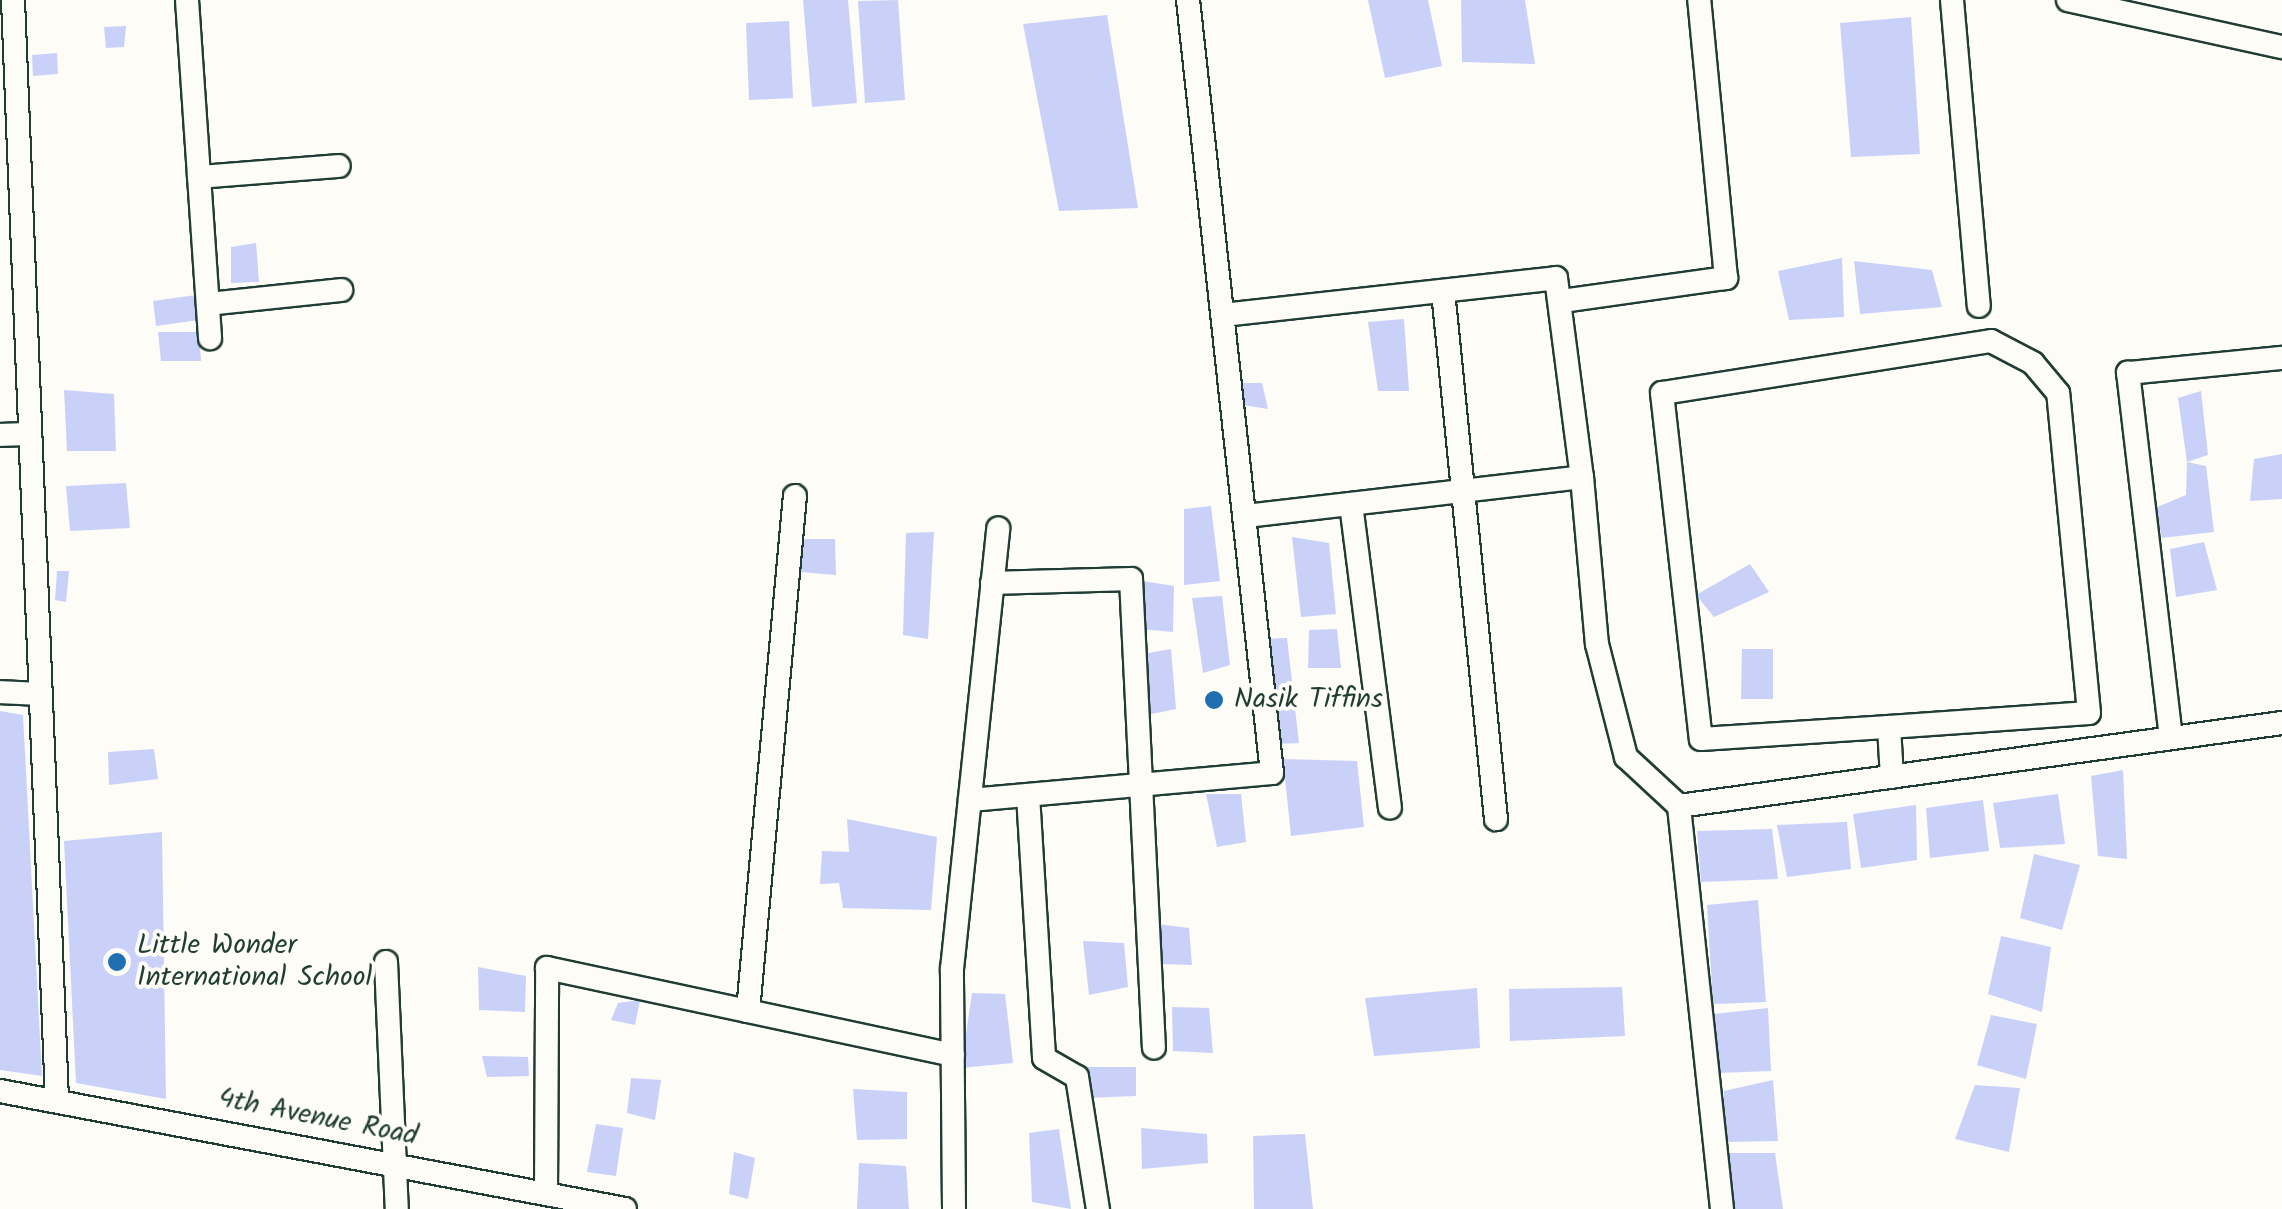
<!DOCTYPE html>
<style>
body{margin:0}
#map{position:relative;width:2282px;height:1209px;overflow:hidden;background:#fdfcf7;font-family:Kalam,sans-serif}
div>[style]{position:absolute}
.building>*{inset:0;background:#cad1f9}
.roads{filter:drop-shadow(2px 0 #1f3d34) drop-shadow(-2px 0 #1f3d34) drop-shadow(0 2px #1f3d34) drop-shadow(0 -2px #1f3d34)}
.minor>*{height:22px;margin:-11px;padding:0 11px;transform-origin:11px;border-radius:11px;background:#fdfcf7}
.dots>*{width:28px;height:28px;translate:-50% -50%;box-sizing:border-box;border:5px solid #fdfcf7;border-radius:50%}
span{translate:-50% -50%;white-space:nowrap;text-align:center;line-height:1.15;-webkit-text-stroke:8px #fdfcf7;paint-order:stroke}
.poi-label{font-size:28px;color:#1f3d34}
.left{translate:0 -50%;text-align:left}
.street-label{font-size:28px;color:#1f3d34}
</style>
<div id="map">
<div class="building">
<div style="clip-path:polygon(803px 0,848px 0,857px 103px,812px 107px)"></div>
<div style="clip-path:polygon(898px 0,905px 100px,865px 103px,858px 1px)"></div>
<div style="clip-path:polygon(1368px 0,1428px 0,1442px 66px,1385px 78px)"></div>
<div style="clip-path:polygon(1461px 0,1525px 0,1535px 64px,1462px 62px)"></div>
<div style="clip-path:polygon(1107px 15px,1138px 208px,1059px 211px,1023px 24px)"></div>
<div style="clip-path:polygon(1911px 17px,1920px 154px,1851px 157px,1840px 23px)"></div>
<div style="clip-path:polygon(789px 21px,793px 98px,749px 100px,746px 23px)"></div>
<div style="clip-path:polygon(126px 26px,124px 47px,106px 48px,104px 27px)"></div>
<div style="clip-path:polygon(57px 53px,58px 74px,33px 76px,32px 55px)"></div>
<div style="clip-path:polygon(256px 243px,259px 282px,231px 283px,231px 247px)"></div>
<div style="clip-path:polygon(1842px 258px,1844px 317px,1789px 320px,1778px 271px)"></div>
<div style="clip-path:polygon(1854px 261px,1932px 270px,1942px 307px,1860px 314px)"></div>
<div style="clip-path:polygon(196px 295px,199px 320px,156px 326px,153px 301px)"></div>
<div style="clip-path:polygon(1404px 319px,1409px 391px,1378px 391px,1368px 322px)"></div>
<div style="clip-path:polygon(158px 332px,199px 332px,201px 361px,161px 361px)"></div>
<div style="clip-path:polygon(1242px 383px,1262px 383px,1268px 409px,1243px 405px)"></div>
<div style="clip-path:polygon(64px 390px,114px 394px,116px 451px,67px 451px)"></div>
<div style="clip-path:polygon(2201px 391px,2208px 455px,2187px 462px,2178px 398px)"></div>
<div style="clip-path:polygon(2282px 454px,2282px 499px,2250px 501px,2254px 459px)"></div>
<div style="clip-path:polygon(2187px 462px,2206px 466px,2214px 532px,2162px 538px,2155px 508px,2186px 495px)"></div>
<div style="clip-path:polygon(126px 483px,130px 528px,70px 531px,66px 486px)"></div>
<div style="clip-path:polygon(1211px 506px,1220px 581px,1184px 585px,1184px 509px)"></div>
<div style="clip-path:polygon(934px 532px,928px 639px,903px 635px,906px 533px)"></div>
<div style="clip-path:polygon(1292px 537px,1329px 543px,1336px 614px,1301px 617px)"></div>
<div style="clip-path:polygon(803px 539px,835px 539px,836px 575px,800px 572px)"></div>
<div style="clip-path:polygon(2204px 542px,2217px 590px,2176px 597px,2170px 549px)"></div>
<div style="clip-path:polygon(1750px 564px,1769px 592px,1714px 617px,1696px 595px)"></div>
<div style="clip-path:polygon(57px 571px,69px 571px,66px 602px,55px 600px)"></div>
<div style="clip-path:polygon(1143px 581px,1174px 586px,1173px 632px,1140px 629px)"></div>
<div style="clip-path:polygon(1222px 596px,1230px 665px,1203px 673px,1192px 598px)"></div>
<div style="clip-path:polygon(1337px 629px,1341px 668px,1308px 668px,1309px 630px)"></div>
<div style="clip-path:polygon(1287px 638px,1299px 743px,1276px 744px,1264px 639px)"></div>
<div style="clip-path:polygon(1171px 649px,1176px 709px,1147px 715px,1143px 654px)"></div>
<div style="clip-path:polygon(1742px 649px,1773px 649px,1773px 699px,1741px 699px)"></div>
<div style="clip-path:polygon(0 711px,23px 715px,42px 1076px,0 1070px)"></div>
<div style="clip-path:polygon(154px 749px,158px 779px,109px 785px,108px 752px)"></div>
<div style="clip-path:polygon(1283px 759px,1357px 761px,1364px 827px,1291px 836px)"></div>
<div style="clip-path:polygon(2123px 770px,2127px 859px,2098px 856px,2091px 776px)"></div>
<div style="clip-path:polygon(1206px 794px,1241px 794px,1246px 842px,1217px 847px)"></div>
<div style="clip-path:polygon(2058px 794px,2065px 844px,2000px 848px,1993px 803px)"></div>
<div style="clip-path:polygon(1983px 800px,1989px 851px,1930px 858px,1926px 808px)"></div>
<div style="clip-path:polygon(1916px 805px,1917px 860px,1861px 868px,1853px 814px)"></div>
<div style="clip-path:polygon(847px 819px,937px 837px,931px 910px,843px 908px,839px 883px,820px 884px,822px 851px,849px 852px)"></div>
<div style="clip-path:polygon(1847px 822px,1851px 869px,1787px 877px,1777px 825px)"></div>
<div style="clip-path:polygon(1772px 829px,1778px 879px,1701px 882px,1697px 831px)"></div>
<div style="clip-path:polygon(162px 832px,166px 1099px,76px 1083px,64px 841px)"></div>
<div style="clip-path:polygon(2034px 854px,2080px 865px,2062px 930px,2020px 918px)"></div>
<div style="clip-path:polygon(1758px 900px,1766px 1002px,1713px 1004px,1707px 905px)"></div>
<div style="clip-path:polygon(1157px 924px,1189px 928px,1192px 965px,1159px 964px)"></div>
<div style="clip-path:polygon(2001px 936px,2051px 947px,2042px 1012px,1988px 994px)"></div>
<div style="clip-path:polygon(1083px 941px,1124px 943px,1128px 987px,1089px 995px)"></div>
<div style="clip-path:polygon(478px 967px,526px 976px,525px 1012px,479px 1010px)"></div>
<div style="clip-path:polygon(1622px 987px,1625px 1036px,1510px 1041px,1509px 989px)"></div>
<div style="clip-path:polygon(1477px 988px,1480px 1048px,1374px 1056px,1365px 998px)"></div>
<div style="clip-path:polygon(972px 993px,1005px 994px,1013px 1063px,961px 1068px)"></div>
<div style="clip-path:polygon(640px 1000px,635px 1025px,611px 1020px,618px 1003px)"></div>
<div style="clip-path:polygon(1172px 1007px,1209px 1008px,1213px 1053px,1173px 1051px)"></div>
<div style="clip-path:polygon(1768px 1008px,1771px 1071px,1718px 1073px,1714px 1014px)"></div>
<div style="clip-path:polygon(1991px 1015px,2037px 1024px,2026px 1079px,1977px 1065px)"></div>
<div style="clip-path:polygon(482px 1056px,528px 1057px,529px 1076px,487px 1077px)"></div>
<div style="clip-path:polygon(1085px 1067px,1136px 1067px,1136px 1096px,1086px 1098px)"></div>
<div style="clip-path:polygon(631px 1078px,661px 1080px,655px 1120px,627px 1113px)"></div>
<div style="clip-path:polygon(1773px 1080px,1778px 1141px,1724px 1142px,1724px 1091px)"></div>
<div style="clip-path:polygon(1975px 1085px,2020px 1088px,2009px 1152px,1955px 1139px)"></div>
<div style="clip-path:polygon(853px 1089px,907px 1092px,907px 1139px,857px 1140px)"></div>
<div style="clip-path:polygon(596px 1124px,623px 1128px,616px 1176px,587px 1172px)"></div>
<div style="clip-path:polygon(1141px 1128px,1207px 1134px,1208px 1163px,1142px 1169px)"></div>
<div style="clip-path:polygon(1059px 1129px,1071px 1209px,1032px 1202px,1029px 1133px)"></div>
<div style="clip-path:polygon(1305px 1134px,1313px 1209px,1254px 1209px,1253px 1136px)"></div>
<div style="clip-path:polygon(734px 1152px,755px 1158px,748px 1199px,729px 1194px)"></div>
<div style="clip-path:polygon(1726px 1153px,1775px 1153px,1783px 1209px,1730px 1209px)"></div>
<div style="clip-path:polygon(859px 1163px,906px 1166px,909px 1209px,857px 1209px)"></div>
</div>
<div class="roads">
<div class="minor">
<div style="left:13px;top:0;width:1099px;rotate:87.71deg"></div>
<div style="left:187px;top:0;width:339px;rotate:86.1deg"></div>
<div style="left:1952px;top:0;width:307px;rotate:85deg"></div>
<div style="left:2068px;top:0;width:219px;rotate:12.4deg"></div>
<div style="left:199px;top:177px;width:140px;rotate:-4.5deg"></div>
<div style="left:1443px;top:291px;width:531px;rotate:84.27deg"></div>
<div style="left:1562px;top:301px;width:166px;rotate:-8deg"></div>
<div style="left:1726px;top:278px;width:279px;rotate:-95.5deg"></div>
<div style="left:208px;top:304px;width:134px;rotate:-6deg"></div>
<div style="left:1223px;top:315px;width:335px;rotate:-6.3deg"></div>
<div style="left:1556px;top:278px;width:201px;rotate:82.6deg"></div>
<div style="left:0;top:435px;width:30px;rotate:-2deg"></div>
<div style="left:1351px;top:504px;width:306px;rotate:82.7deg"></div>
<div style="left:1246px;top:516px;width:338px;rotate:-6.6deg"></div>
<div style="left:1582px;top:477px;width:168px;rotate:84.9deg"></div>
<div style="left:1597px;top:644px;width:117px;rotate:75.6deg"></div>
<div style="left:1626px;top:757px;width:72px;rotate:42.8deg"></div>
<div style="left:992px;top:583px;width:139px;rotate:-1.6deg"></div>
<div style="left:1131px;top:579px;width:469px;rotate:87.2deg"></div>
<div style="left:0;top:692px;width:40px;rotate:2.9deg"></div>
<div style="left:1889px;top:727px;width:200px;rotate:-4deg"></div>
<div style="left:2089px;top:713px;width:321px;rotate:-95.5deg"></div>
<div style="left:2058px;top:393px;width:39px;rotate:-130deg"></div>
<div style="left:2033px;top:363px;width:47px;rotate:-152.4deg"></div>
<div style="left:1991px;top:341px;width:333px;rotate:171deg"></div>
<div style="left:1662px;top:393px;width:348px;rotate:83.6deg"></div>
<div style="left:1701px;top:739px;width:188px;rotate:-3.7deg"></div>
<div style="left:1889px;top:727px;width:50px;rotate:86.6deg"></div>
<div style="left:2171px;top:738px;width:368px;rotate:-96.7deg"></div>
<div style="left:2128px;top:373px;width:155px;rotate:-5.6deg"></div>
<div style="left:1028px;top:795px;width:263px;rotate:86.5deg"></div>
<div style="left:1044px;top:1058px;width:38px;rotate:30deg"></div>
<div style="left:1077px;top:1077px;width:134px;rotate:81deg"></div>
<div style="left:970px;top:800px;width:303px;rotate:-5.1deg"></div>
<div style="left:1272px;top:773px;width:778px;rotate:-96.2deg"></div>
<div style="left:386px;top:962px;width:247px;rotate:87.5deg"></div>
<div style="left:748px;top:1011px;width:517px;rotate:-84.79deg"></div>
<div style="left:0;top:1091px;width:636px;rotate:10.69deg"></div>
<div style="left:546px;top:1193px;width:225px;rotate:-89.7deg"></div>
<div style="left:547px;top:968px;width:415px;rotate:12.1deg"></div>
<div style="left:954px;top:1209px;width:240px;rotate:-90.5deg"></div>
<div style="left:952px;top:969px;width:443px;rotate:-84deg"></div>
<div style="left:1722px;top:1209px;width:405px;rotate:-96.1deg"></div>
<div style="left:1679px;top:806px;width:609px;rotate:-7.84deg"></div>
</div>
</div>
<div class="dots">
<div style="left:1214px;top:700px;background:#1f6fb2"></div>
<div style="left:117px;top:962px;background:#1f6fb2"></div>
</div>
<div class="poi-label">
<span class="left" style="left:1234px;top:700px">Nasik Tiffins</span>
<span class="left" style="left:137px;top:962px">Little Wonder<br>International School</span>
</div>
<div class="street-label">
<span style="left:318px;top:1118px;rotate:11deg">4th Avenue Road</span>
</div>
</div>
